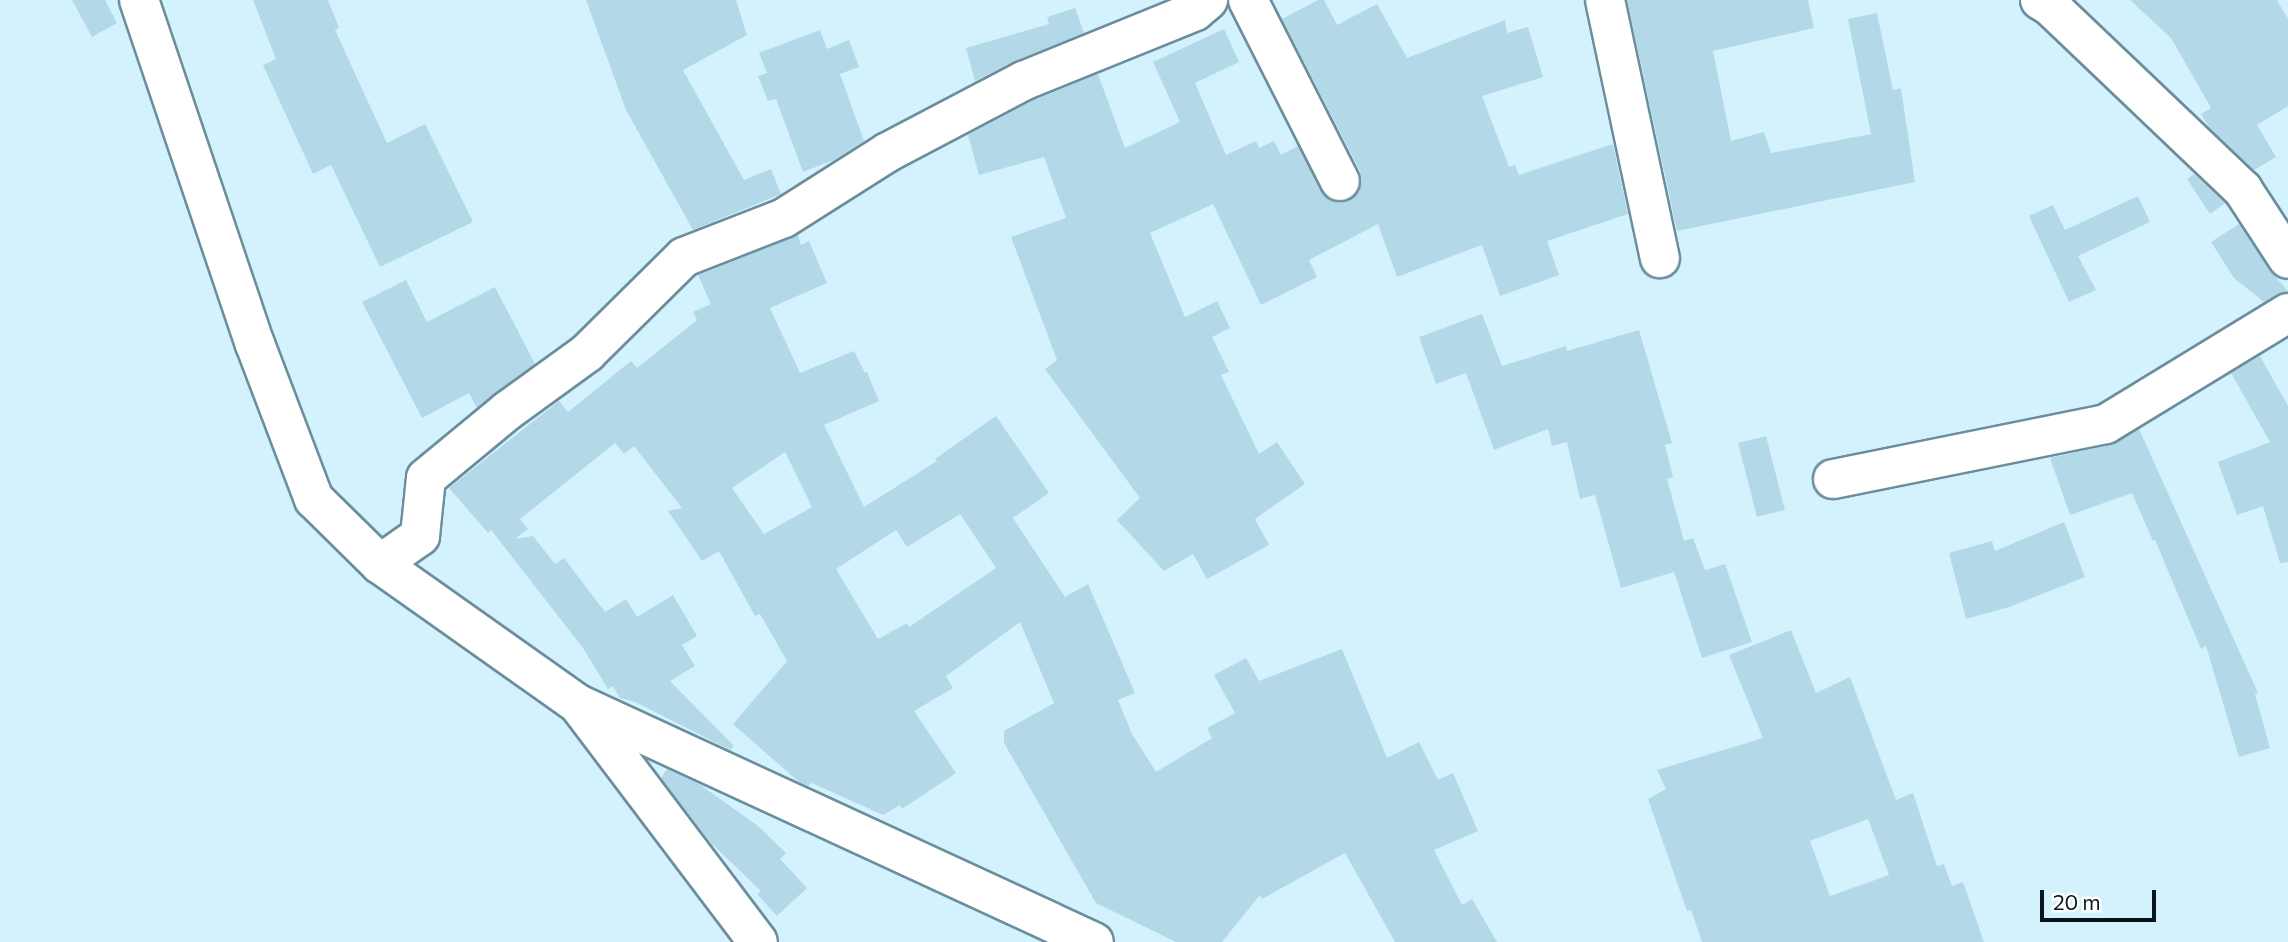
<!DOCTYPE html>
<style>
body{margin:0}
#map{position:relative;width:2288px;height:942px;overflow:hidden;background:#d4f2fe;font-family:Commissioner,sans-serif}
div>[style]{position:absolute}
.building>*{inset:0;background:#b3d9e8}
.roads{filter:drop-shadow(2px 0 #6b8e9c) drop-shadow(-2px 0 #6b8e9c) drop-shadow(0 2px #6b8e9c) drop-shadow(0 -2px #6b8e9c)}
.minor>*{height:38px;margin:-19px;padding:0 19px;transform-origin:19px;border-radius:19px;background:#fff}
span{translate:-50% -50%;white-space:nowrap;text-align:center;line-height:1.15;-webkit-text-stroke:5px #fff;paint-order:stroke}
.scale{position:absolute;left:2040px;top:890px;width:116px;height:32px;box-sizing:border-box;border:4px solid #08161b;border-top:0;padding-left:9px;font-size:21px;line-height:24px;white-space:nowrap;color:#08161b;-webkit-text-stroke:5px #fff;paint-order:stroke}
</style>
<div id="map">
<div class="building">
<div style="clip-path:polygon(72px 0,105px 0,117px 23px,92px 37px)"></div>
<div style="clip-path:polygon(253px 0,328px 0,339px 28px,335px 30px,387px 143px,425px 124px,473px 222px,380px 267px,331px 165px,313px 174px,263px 65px,276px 59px)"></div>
<div style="clip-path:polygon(586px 0,736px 0,747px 35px,683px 70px,744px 180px,771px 169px,781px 194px,693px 230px,626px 110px)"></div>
<div style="clip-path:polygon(1318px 0,1324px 0,1337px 25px,1377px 4px,1407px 58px,1505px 20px,1507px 33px,1528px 27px,1543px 77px,1482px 96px,1509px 167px,1515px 165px,1519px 175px,1613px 144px,1628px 214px,1547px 241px,1559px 275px,1500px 296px,1482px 245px,1397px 277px,1378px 224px,1309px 260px,1317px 277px,1261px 305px,1213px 204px,1150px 233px,1185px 317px,1217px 301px,1230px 328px,1212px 337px,1229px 372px,1221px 375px,1259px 454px,1277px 442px,1305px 484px,1255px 519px,1269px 545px,1207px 579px,1193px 554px,1164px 571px,1117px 520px,1140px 498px,1045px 369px,1057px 360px,1011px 237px,1066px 218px,1044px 157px,979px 175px,968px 135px,1032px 101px,1098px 74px,1125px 148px,1180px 122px,1153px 62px,1224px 29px,1239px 62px,1195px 83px,1226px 155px,1256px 141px,1259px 148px,1274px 141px,1281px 155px,1298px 146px,1328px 199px,1338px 203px,1349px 201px,1359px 192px,1362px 181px,1360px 171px,1282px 19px)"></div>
<div style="clip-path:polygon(1627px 0,1808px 0,1814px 28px,1713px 51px,1731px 141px,1764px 132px,1771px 153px,1871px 134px,1848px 19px,1877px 13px,1893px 90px,1901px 88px,1915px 182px,1677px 231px)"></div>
<div style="clip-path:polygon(2130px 0,2277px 0,2288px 19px,2288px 106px,2257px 125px,2276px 157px,2254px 170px,2209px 127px,2201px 114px,2211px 108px,2171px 38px)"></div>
<div style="clip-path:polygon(1075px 8px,1084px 33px,1015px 61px,975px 81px,966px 48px,1049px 24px,1047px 17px)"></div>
<div style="clip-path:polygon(820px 30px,827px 49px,849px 40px,859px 67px,840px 74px,864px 141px,834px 160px,803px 172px,776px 99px,768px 101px,758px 76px,767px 73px,759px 53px)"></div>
<div style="clip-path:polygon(2194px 174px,2225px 203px,2210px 214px,2187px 179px)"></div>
<div style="clip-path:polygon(2138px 196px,2150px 222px,2078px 256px,2096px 290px,2069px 302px,2029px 216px,2053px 205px,2065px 230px)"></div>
<div style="clip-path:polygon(2239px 224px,2270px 271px,2288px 291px,2264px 302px,2234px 278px,2211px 242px)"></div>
<div style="clip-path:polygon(evenodd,798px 235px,801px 245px,809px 241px,827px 283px,770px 308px,800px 373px,854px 351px,865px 373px,867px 372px,879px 401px,824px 425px,864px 507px,937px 461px,935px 459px,996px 416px,1049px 493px,1013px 518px,1065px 597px,1088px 584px,1135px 693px,1118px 700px,1132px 734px,1156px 772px,1212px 738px,1207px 728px,1235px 713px,1214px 675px,1246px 658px,1259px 681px,1342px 649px,1387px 758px,1419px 742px,1438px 780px,1453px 773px,1478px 831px,1434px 850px,1462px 905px,1472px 899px,1497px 942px,1395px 942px,1345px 853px,1262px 899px,1260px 895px,1222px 942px,1176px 942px,1096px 903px,1004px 743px,1004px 731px,1054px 703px,1020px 622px,946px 676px,953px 688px,914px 711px,956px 773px,902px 809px,900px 805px,883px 815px,812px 783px,808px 786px,799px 782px,733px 724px,787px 661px,760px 614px,755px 616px,719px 551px,702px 561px,668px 511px,682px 508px,634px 446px,624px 454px,615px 443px,520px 519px,528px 529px,515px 539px,533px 536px,555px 564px,564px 558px,605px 612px,626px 599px,637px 617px,673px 595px,697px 636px,682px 645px,695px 666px,670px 681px,734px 746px,730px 750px,635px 702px,620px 698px,613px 686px,608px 689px,583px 648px,491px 530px,488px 533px,449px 488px,559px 401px,568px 412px,631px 361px,637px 368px,697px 320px,693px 312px,711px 304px,698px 275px,798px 235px,785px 452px,812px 507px,764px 534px,732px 488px,785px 452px,798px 235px,960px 514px,996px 568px,909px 627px,907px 623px,878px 639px,836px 569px,896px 530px,907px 547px,960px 514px)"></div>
<div style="clip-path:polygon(406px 280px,427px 322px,495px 287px,535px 364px,477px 408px,469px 393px,422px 418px,362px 302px)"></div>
<div style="clip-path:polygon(1482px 314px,1502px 366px,1566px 346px,1567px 351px,1639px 330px,1672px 443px,1665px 445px,1673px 477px,1667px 479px,1684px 541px,1693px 538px,1705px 570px,1725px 564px,1752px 642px,1702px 658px,1674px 572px,1621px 588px,1595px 495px,1580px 499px,1567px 442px,1552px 446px,1548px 429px,1494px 450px,1466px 373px,1436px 384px,1419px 337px)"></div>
<div style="clip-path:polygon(2260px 356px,2288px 406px,2288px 562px,2280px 563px,2263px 506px,2237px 515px,2218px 462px,2270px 442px,2231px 373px)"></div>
<div style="clip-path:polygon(2139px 429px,2258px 693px,2255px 694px,2270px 748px,2239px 757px,2206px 646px,2201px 649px,2155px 540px,2153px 541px,2132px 493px,2070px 515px,2050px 458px,2111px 445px)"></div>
<div style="clip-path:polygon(1766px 436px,1785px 510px,1757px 517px,1738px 443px)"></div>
<div style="clip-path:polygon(2064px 522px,2085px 577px,2009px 607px,1966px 619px,1949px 553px,1992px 541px,1995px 551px)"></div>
<div style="clip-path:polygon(evenodd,1791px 630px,1816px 693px,1850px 677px,1896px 800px,1913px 793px,1937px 866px,1944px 864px,1952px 886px,1963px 882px,1984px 942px,1702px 942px,1691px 910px,1687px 911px,1648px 799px,1666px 789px,1657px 770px,1763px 738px,1729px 655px,1791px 630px,1868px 819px,1889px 875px,1830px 896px,1810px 841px,1868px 819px)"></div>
<div style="clip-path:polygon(667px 769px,699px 784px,758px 826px,786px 853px,780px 859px,807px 888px,777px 916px,757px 894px,761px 891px,711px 843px,661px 778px)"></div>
</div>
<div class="roads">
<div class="minor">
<div style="left:139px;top:0;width:363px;rotate:71.4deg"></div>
<div style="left:255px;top:344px;width:166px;rotate:69.2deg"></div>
<div style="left:314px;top:499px;width:93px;rotate:44.6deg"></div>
<div style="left:380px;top:564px;width:242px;rotate:35.3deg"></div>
<div style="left:578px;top:704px;width:568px;rotate:24.76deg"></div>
<div style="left:1248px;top:0;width:203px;rotate:63.1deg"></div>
<div style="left:1605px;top:0;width:264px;rotate:78deg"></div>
<div style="left:2040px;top:0;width:12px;rotate:31deg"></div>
<div style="left:2050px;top:6px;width:267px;rotate:43.6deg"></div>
<div style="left:2243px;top:190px;width:82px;rotate:56.9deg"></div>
<div style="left:1833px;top:479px;width:278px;rotate:-11.4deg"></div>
<div style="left:2106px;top:424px;width:213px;rotate:-31.4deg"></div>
<div style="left:380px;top:564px;width:49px;rotate:-35deg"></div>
<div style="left:420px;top:536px;width:58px;rotate:-84.1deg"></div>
<div style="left:426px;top:478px;width:105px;rotate:-39.6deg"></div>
<div style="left:507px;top:411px;width:99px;rotate:-35.9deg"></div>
<div style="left:587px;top:353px;width:136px;rotate:-44.7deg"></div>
<div style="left:684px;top:257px;width:107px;rotate:-21.3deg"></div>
<div style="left:784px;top:218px;width:123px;rotate:-32.4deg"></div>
<div style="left:888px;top:152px;width:153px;rotate:-27.7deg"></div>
<div style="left:1023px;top:81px;width:186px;rotate:-22.1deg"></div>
<div style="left:1195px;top:11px;width:17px;rotate:-40deg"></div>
<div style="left:581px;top:708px;width:293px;rotate:52.9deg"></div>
</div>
</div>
<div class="scale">20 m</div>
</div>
